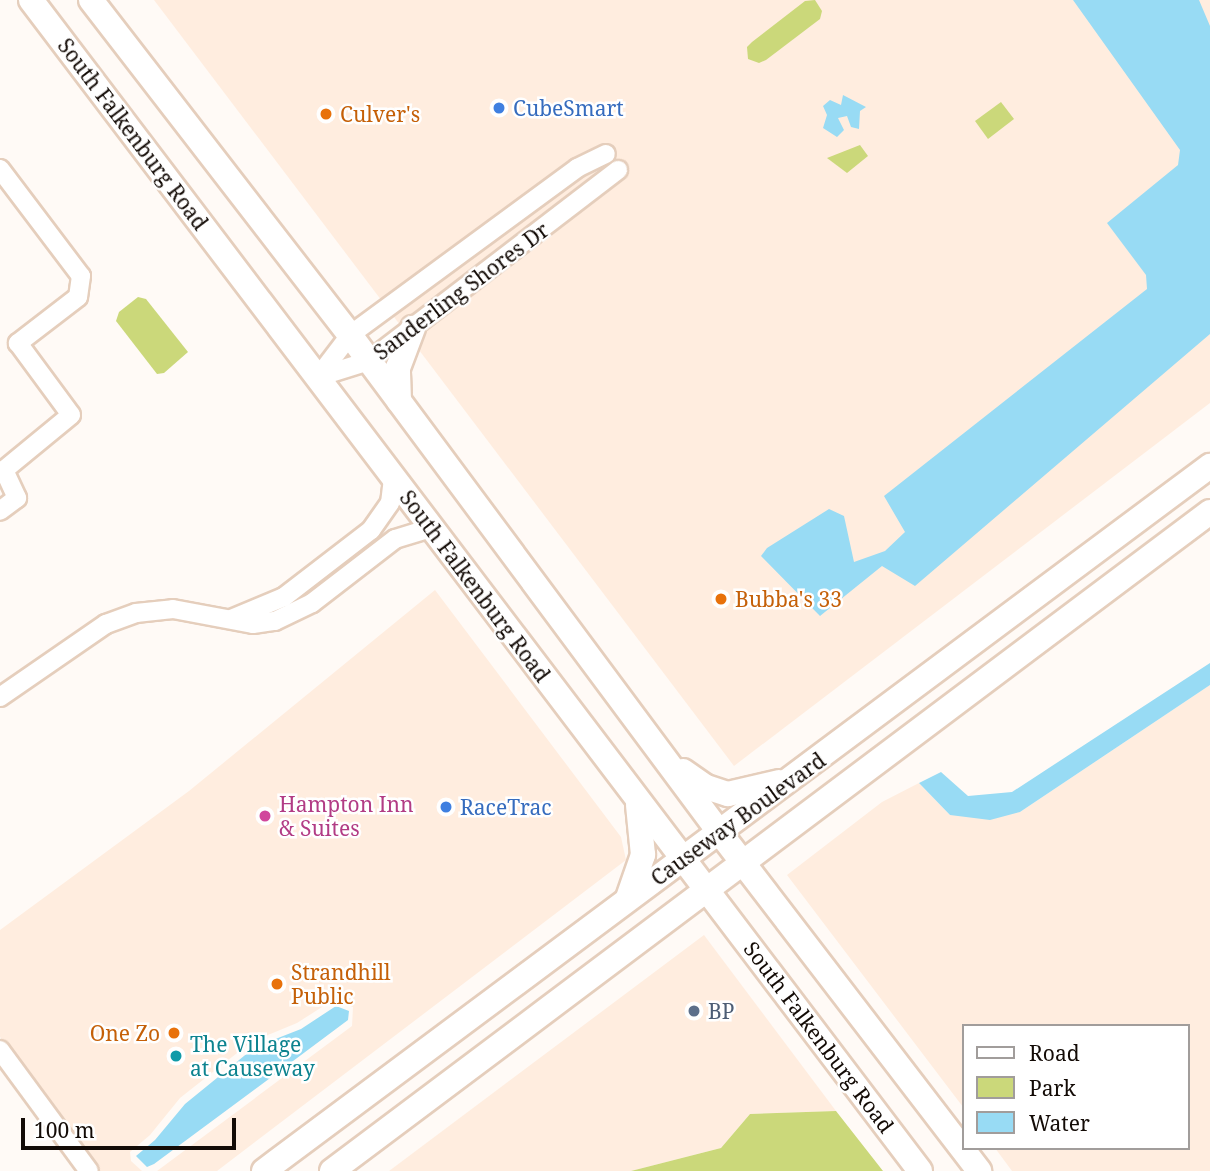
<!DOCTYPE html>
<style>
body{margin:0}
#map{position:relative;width:1210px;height:1171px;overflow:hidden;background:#fffaf6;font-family:"Noto Serif",serif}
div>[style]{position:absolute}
.built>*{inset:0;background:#ffeddf}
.green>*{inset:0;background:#cbd87a}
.water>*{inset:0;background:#98dbf4}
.roads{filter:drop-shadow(2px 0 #e5cebc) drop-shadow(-2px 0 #e5cebc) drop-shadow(0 2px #e5cebc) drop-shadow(0 -2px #e5cebc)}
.street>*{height:18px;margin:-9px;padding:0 9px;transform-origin:9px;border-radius:9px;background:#fff}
.secondary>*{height:24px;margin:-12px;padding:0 12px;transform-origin:12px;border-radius:12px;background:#fff}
.dots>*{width:19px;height:19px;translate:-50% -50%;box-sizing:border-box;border:4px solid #fff;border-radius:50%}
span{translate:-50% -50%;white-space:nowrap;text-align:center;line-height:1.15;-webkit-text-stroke:5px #fff;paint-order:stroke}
.shop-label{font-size:21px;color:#366cbe}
.left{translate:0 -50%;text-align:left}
.food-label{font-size:21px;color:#c56008}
.right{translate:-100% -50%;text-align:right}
.street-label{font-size:21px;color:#130b06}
.hotel-label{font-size:21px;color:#b23c85}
.service-label{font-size:21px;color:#4e5e75}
.culture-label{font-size:21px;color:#0d838f}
.legend{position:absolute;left:962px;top:1024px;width:228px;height:126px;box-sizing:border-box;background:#fff;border:2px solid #a19d9b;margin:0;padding:9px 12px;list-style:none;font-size:21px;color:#130b06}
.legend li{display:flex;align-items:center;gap:14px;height:35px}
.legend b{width:35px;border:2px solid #a19d9b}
.scale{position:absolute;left:21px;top:1118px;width:215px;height:32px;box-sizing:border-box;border:4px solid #130b06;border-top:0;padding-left:9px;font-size:21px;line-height:24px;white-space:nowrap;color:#130b06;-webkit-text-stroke:5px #fff;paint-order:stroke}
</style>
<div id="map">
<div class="built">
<div style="clip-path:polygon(154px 0,1210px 0,1210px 403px,734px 766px)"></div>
<div style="clip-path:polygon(435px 590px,621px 837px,626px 860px,217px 1171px,157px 1171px,352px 1026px,353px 1007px,333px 1000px,297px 1023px,251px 1042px,180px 1098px,150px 1135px,130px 1152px,131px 1161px,142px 1171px,99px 1171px,0 1037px,0 930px,189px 791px)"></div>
<div style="clip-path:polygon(1210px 685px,1210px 1171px,1012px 1171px,995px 1148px,1187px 1148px,1187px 1026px,963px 1026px,963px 1107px,787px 875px,882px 802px,919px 783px,950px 815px,1020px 812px)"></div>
<div style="clip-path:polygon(704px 935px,836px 1111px,750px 1114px,721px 1148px,631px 1171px,389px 1171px)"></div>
</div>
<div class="green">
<div style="clip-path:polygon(815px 0,822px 11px,820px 19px,766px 60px,759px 63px,748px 59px,747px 47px,752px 42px,805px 1px)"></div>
<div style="clip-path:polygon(1001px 102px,1014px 119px,988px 139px,975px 121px)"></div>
<div style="clip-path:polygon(860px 145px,868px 156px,847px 173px,827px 158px)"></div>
<div style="clip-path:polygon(138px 297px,146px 299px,188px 352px,164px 373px,157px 374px,116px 321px,119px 312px)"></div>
<div style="clip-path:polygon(836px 1111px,883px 1171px,631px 1171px,721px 1148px,750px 1114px)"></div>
</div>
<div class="water">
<div style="clip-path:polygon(1073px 0,1199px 0,1210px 26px,1210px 334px,915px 586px,882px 566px,820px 616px,761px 556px,767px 548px,829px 509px,844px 516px,854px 562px,885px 551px,905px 532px,884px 496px,1147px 289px,1146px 275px,1107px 223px,1178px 165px,1180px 150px)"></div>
<div style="clip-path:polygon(843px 95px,866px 107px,860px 111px,859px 129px,851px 127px,847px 116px,838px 118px,844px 130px,837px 137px,823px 128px,827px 115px,823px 106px,830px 100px,841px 105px)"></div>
<div style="clip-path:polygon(1210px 663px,1210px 685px,1020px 812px,990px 820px,950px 815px,919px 783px,941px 772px,968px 796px,1012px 792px)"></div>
<div style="clip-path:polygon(336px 1006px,349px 1011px,348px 1020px,281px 1070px,154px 1164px,147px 1167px,136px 1156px,155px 1140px,185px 1104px,255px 1047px,301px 1029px)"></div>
</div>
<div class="roads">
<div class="street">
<div style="left:0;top:169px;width:134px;rotate:52.9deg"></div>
<div style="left:81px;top:276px;width:21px;rotate:98deg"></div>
<div style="left:78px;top:297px;width:76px;rotate:142.5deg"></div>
<div style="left:18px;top:343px;width:89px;rotate:53.6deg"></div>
<div style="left:71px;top:415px;width:87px;rotate:140.6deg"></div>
<div style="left:4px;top:470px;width:31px;rotate:65deg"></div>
<div style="left:17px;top:498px;width:21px;rotate:143deg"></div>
<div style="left:318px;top:377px;width:53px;rotate:-17.4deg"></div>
<div style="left:369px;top:361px;width:314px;rotate:-37.5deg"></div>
<div style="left:318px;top:377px;width:53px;rotate:-52.7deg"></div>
<div style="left:350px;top:335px;width:282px;rotate:-36.3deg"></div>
<div style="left:577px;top:168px;width:32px;rotate:-26deg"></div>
<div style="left:231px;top:619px;width:57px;rotate:-22.5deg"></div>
<div style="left:284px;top:597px;width:110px;rotate:-37.6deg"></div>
<div style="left:371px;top:530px;width:33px;rotate:-55deg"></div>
<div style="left:390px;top:503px;width:26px;rotate:-83deg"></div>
<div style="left:0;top:697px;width:129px;rotate:-34.6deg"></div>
<div style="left:106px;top:624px;width:32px;rotate:-20deg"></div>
<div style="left:136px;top:613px;width:37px;rotate:-6deg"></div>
<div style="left:173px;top:609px;width:81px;rotate:10.6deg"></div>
<div style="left:253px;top:624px;width:22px;rotate:-8deg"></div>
<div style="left:275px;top:621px;width:41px;rotate:-25.9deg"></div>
<div style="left:312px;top:603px;width:105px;rotate:-37.6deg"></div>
<div style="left:395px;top:539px;width:38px;rotate:-17deg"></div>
<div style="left:0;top:1050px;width:150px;rotate:53.7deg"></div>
</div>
<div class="secondary">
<div style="left:31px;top:0;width:1470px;rotate:52.79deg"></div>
<div style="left:91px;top:0;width:423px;rotate:52.3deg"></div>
<div style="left:350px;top:335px;width:620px;rotate:53.39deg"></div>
<div style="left:720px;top:833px;width:426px;rotate:52.5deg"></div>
<div style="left:399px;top:401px;width:33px;rotate:-92deg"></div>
<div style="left:398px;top:368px;width:43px;rotate:-69.4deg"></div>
<div style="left:683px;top:771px;width:28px;rotate:35deg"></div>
<div style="left:706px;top:787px;width:23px;rotate:18deg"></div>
<div style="left:728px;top:794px;width:52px;rotate:-13.2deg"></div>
<div style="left:628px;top:898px;width:46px;rotate:-70.8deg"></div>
<div style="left:643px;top:855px;width:50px;rotate:-95.7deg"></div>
<div style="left:264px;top:1171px;width:1180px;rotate:-36.7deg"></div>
<div style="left:332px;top:1171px;width:1098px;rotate:-36.89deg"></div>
</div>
</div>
<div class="dots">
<div style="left:499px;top:108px;background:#3f7fe0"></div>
<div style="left:326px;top:114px;background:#e8710a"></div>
<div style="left:721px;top:599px;background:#e8710a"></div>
<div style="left:446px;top:807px;background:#3f7fe0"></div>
<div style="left:265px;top:816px;background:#d1479c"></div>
<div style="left:277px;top:984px;background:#e8710a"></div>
<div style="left:694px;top:1011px;background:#5c6f8a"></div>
<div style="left:174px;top:1033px;background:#e8710a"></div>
<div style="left:176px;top:1056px;background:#0f9aa8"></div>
</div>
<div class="shop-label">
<span class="left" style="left:513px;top:108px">CubeSmart</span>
<span class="left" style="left:460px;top:807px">RaceTrac</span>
</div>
<div class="food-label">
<span class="left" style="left:340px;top:114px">Culver's</span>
<span class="left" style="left:735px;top:599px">Bubba's 33</span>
<span class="left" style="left:291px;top:984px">Strandhill<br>Public</span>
<span class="right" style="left:160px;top:1033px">One Zo</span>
</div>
<div class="street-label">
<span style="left:133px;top:134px;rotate:53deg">South Falkenburg Road</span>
<span style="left:461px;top:291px;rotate:-37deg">Sanderling Shores Dr</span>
<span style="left:475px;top:586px;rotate:53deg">South Falkenburg Road</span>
<span style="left:738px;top:819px;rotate:-36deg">Causeway Boulevard</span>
<span style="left:819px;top:1037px;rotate:53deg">South Falkenburg Road</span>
</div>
<div class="hotel-label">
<span class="left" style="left:279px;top:816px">Hampton Inn<br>&amp; Suites</span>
</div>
<div class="service-label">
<span class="left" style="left:708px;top:1011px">BP</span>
</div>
<div class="culture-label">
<span class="left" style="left:190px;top:1056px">The Village<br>at Causeway</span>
</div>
<ul class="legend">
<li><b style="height:9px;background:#fff"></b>Road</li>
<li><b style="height:19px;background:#cbd87a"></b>Park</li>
<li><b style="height:19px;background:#98dbf4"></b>Water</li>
</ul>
<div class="scale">100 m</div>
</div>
